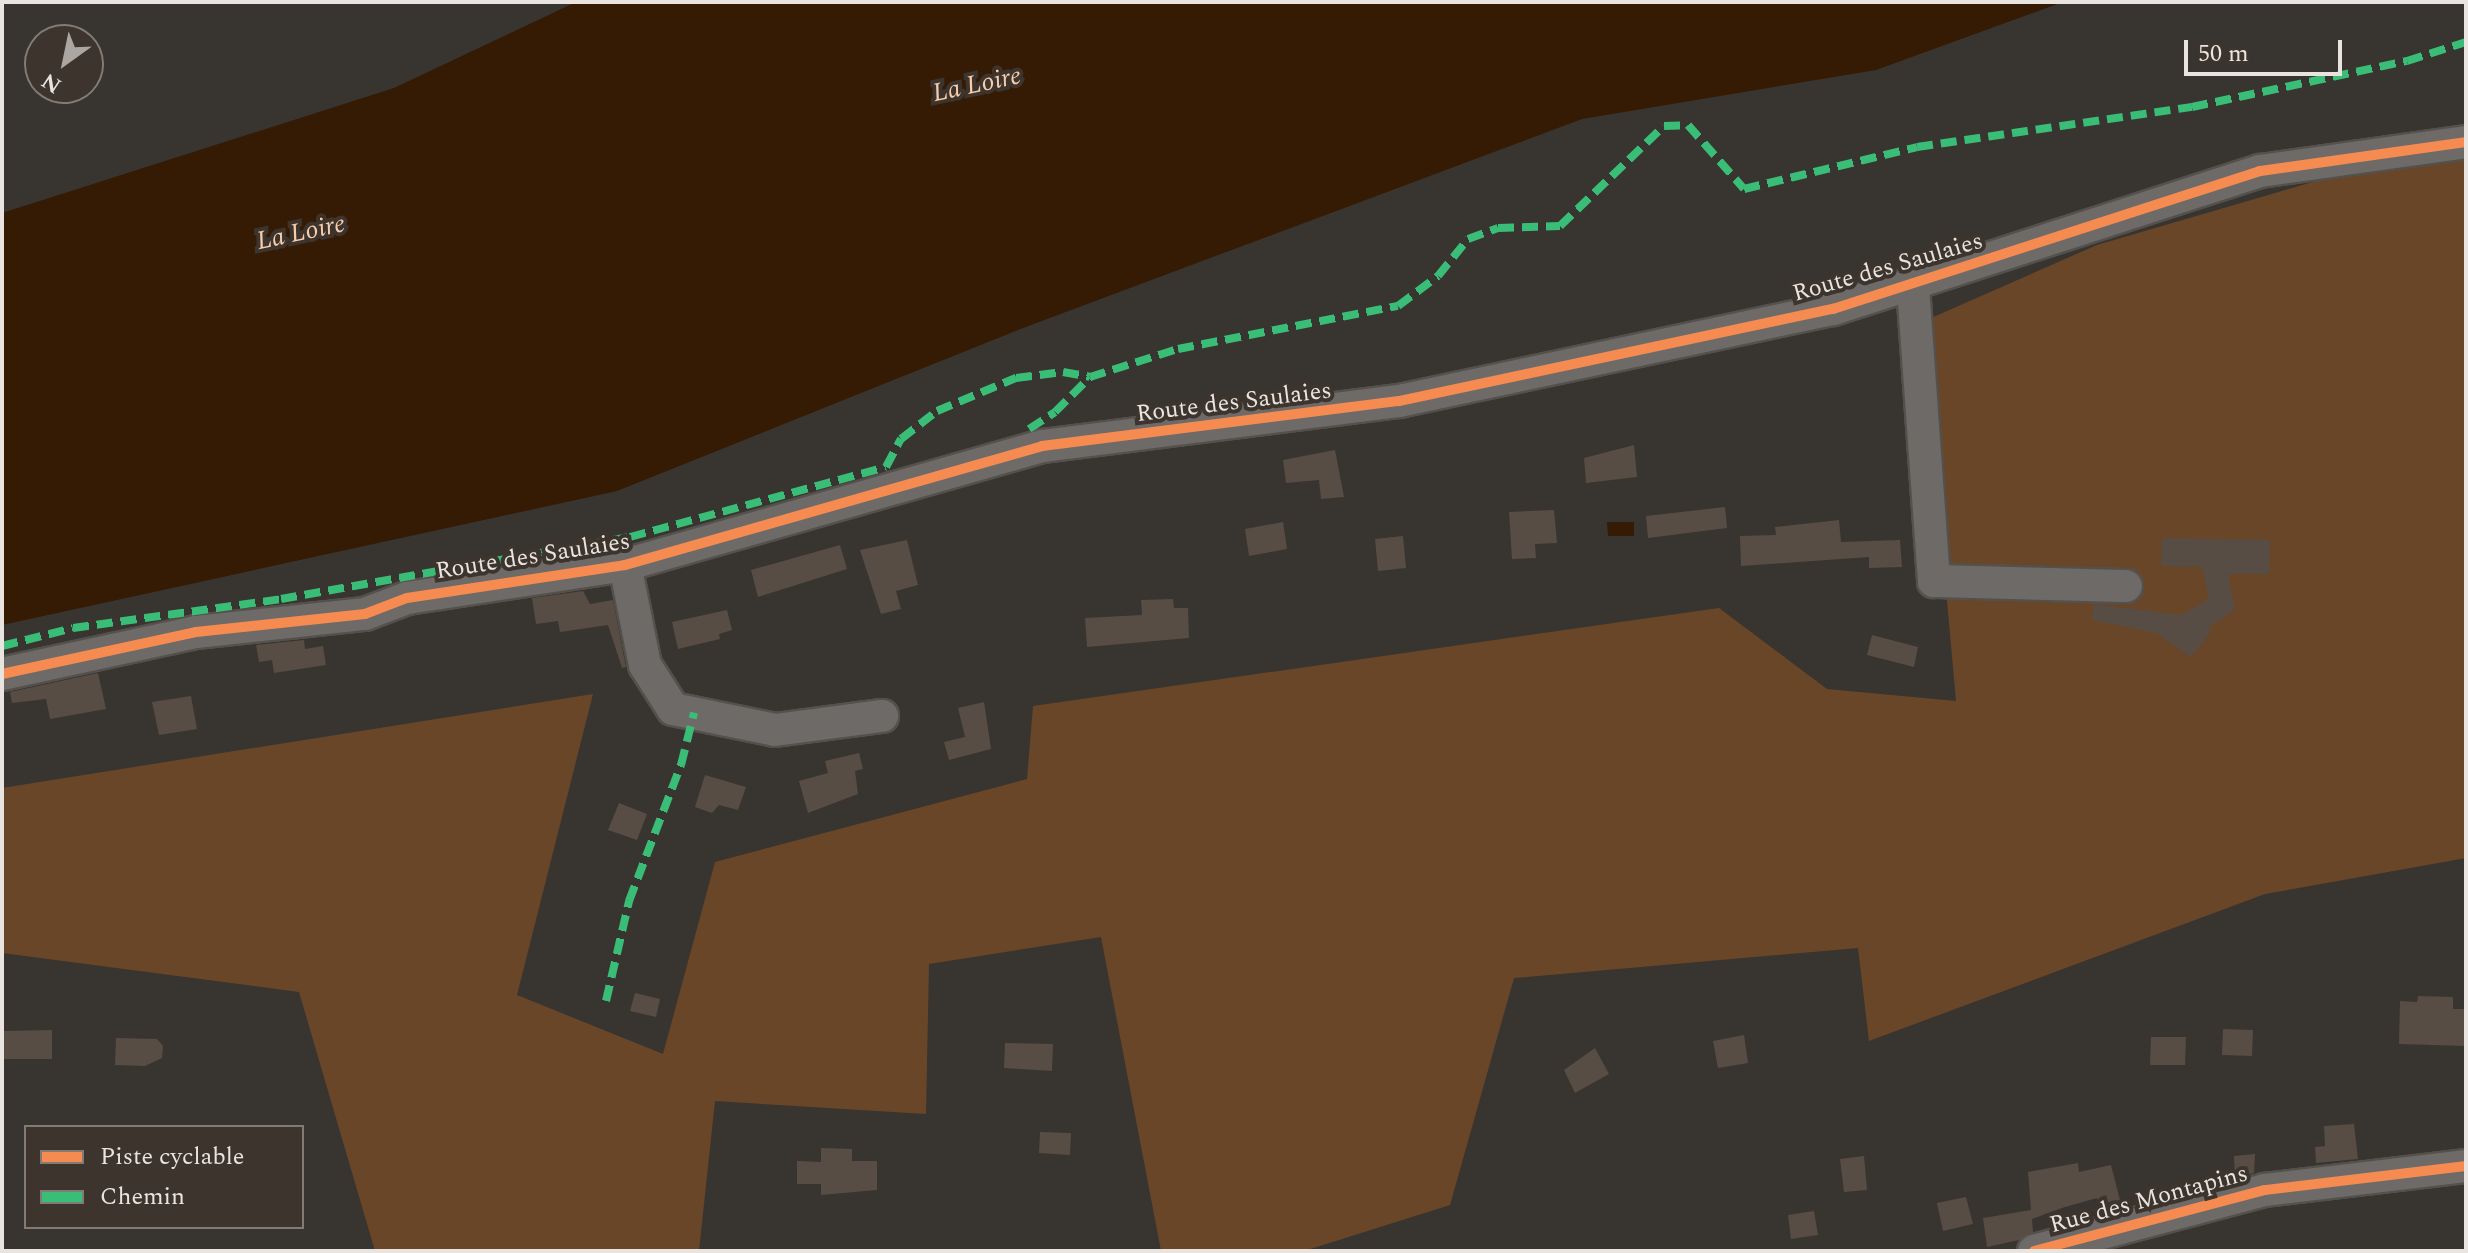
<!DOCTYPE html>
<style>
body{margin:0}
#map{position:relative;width:2468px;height:1253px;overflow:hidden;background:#383430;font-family:Spectral,serif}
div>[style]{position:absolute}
.green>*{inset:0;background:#6a4628}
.water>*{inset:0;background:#351a04}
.building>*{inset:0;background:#574d44}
.roads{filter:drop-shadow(2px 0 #54514d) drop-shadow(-2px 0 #54514d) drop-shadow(0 2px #54514d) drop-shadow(0 -2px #54514d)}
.minor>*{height:32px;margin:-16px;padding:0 16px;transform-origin:16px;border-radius:16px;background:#6e6a68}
.quiet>*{height:8px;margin-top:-4px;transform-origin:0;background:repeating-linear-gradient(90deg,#3abd76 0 16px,transparent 0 24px)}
.cycleway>*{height:10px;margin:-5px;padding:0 5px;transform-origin:5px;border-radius:5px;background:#f68b52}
span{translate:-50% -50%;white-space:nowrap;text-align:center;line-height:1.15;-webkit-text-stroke:8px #3c342d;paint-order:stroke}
.street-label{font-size:24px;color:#e9e4e0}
.water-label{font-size:26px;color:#f7cdac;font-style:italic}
.frame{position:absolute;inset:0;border:4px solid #e9e4e0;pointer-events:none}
.legend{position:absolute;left:24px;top:1125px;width:280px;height:104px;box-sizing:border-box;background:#3c342d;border:2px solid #817a75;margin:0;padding:10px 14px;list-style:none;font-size:24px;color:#e9e4e0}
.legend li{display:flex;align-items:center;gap:16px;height:40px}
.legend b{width:40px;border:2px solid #817a75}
.north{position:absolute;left:24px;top:24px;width:80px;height:80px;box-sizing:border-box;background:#3c342d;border:2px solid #817a75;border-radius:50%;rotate:213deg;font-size:22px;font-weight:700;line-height:32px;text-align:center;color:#e9e4e0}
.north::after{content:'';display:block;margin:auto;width:28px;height:36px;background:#aba6a2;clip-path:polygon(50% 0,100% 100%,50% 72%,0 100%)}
.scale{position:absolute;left:2184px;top:40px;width:158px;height:36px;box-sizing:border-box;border:4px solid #e9e4e0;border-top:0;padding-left:10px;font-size:24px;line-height:28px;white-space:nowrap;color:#e9e4e0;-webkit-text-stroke:6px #3c342d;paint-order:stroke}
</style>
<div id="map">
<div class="green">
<div style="clip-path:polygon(2466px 152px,2466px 858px,2265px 894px,1869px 1041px,1858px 948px,1514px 978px,1450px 1205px,1304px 1251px,1161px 1251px,1101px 937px,929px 964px,926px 1114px,715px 1101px,699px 1251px,375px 1251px,299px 992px,2px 953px,2px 788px,593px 694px,517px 995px,663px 1054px,715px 862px,1027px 779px,1033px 706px,1719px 608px,1827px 689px,1956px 701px,1922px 322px,2097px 245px,2378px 163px)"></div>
</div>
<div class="water">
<div style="clip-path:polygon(576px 2px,2063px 2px,1876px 70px,1582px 119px,1023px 328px,617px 491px,2px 625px,2px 213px,394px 88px)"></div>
<div style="clip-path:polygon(1607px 522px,1634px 522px,1634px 536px,1608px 536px)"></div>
</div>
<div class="building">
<div style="clip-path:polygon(1634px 445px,1637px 477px,1586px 483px,1584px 458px)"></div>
<div style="clip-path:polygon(1335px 450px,1344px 497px,1321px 499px,1319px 480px,1286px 483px,1283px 460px)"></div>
<div style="clip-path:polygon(1725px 507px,1727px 528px,1648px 538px,1646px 516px)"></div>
<div style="clip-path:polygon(1554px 510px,1557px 543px,1535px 544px,1536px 558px,1512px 559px,1509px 512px)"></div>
<div style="clip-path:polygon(1839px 520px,1841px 542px,1900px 540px,1902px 567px,1869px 568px,1869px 557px,1741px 566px,1740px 536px,1776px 535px,1775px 527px)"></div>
<div style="clip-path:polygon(1283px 522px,1287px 549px,1249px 556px,1245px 529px)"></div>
<div style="clip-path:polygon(1403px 536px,1406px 568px,1378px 571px,1375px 539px)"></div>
<div style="clip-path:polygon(2162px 538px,2270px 540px,2269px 574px,2228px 574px,2235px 609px,2208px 628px,2211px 632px,2191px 657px,2156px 633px,2092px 620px,2094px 604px,2181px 615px,2209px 599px,2202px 567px,2161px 566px)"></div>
<div style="clip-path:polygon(907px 540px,918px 585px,896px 591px,901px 609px,881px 614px,860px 550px)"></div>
<div style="clip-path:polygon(840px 545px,847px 569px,758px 597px,751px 570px)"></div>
<div style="clip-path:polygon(583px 591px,590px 604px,613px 600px,626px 667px,622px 668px,608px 625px,560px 632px,558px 621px,536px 624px,532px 598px)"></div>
<div style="clip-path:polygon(1173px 599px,1174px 608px,1188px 608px,1189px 638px,1087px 647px,1085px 618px,1142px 615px,1141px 600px)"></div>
<div style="clip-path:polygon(727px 610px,732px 630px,719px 634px,720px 639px,678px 649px,672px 622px)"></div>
<div style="clip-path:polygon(1872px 635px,1918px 647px,1914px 667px,1867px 655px)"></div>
<div style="clip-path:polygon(304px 640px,305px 649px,323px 646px,326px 665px,274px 673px,272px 660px,259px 662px,256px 645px)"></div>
<div style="clip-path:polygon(98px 673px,106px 709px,50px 719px,46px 699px,12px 703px,10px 692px)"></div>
<div style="clip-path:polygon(191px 696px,197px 729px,159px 735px,152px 702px)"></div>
<div style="clip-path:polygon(984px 702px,991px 749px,949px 760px,944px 742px,965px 737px,958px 708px)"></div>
<div style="clip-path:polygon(859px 753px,863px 769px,855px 771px,858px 794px,808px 813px,799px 781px,828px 773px,825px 761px)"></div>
<div style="clip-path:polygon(705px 775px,746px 787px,738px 810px,719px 805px,712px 813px,695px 807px)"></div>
<div style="clip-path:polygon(619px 803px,647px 814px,637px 840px,608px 830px)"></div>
<div style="clip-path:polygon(635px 993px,660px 999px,656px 1017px,630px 1011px)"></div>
<div style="clip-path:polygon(2418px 996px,2453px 997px,2453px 1009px,2466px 1009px,2466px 1046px,2399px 1044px,2400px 1001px,2417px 1002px)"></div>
<div style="clip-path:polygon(2223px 1029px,2253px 1030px,2252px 1056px,2222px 1055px)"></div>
<div style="clip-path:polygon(52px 1030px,52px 1059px,4px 1059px,4px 1031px)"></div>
<div style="clip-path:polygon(1744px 1035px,1748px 1063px,1718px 1068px,1713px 1041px)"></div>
<div style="clip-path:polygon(2151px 1037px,2186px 1037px,2185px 1065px,2150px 1065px)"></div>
<div style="clip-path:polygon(116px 1038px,157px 1039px,163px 1046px,162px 1058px,145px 1066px,115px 1065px)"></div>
<div style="clip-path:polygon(1005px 1043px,1053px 1044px,1052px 1071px,1004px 1068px)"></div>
<div style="clip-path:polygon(1595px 1048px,1609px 1074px,1575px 1093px,1564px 1070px)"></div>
<div style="clip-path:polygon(2354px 1124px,2358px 1159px,2316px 1163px,2315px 1147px,2325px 1146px,2324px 1126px)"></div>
<div style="clip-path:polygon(1040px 1132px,1071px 1133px,1070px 1155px,1039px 1153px)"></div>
<div style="clip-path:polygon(821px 1148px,852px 1149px,852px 1161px,877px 1161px,877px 1190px,821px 1195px,821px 1184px,797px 1184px,797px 1161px,821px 1162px)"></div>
<div style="clip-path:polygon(2255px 1154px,2254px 1173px,2235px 1178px,2234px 1156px)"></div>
<div style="clip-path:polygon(1864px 1156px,1867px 1190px,1844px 1192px,1840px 1159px)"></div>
<div style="clip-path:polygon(2078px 1163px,2079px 1172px,2111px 1165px,2120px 1200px,2098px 1204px,2097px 1198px,2065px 1207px,2032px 1219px,2033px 1232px,2019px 1240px,1987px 1247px,1983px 1218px,2031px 1210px,2028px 1172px)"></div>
<div style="clip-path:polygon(1966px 1197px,1973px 1224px,1943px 1231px,1937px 1203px)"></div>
<div style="clip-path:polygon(1814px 1211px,1818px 1235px,1791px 1239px,1788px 1215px)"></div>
</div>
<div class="roads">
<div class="minor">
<div style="left:1913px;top:287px;width:295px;rotate:85.9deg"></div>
<div style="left:1934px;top:581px;width:192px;rotate:1.5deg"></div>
<div style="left:625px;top:565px;width:102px;rotate:78.7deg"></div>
<div style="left:645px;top:665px;width:52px;rotate:57.5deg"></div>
<div style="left:673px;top:709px;width:104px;rotate:11.6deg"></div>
<div style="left:775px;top:730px;width:108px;rotate:-7.5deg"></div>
<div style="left:2px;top:674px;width:198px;rotate:-12.2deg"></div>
<div style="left:196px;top:632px;width:170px;rotate:-6.1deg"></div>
<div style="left:365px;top:614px;width:45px;rotate:-20.9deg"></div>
<div style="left:407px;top:598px;width:220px;rotate:-8.6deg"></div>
<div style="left:625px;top:565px;width:434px;rotate:-15.9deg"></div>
<div style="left:1042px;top:446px;width:360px;rotate:-7.2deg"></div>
<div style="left:1399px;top:401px;width:444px;rotate:-12deg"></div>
<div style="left:1833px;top:309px;width:449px;rotate:-17.9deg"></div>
<div style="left:2260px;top:171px;width:208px;rotate:-8deg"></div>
<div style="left:2034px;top:1251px;width:239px;rotate:-14.8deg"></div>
<div style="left:2265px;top:1190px;width:202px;rotate:-6.8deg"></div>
</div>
</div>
<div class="quiet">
<div style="left:1029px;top:429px;width:31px;rotate:-33deg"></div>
<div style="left:1055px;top:412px;width:49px;rotate:-45deg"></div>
<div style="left:1090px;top:377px;width:92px;rotate:-17.7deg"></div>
<div style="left:1178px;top:349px;width:224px;rotate:-11.1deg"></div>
<div style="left:1398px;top:306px;width:50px;rotate:-36.9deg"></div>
<div style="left:1438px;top:276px;width:48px;rotate:-51deg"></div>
<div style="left:1468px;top:239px;width:32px;rotate:-20deg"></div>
<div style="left:1498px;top:228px;width:62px;rotate:-1.8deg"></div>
<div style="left:1560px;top:226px;width:144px;rotate:-43.9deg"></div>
<div style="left:1664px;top:126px;width:24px;rotate:-2deg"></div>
<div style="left:1688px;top:125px;width:85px;rotate:48.8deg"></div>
<div style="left:1744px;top:189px;width:178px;rotate:-13.6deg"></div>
<div style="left:1917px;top:147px;width:278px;rotate:-8.3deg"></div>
<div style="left:2192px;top:107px;width:220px;rotate:-12.1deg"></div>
<div style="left:2407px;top:61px;width:62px;rotate:-17.9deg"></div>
<div style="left:2px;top:646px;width:73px;rotate:-14.2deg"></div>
<div style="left:73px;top:628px;width:210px;rotate:-7.9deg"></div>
<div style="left:281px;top:599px;width:354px;rotate:-10.1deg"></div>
<div style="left:630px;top:537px;width:265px;rotate:-15.3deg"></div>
<div style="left:886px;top:467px;width:32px;rotate:-62deg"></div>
<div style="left:901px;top:439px;width:46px;rotate:-37.9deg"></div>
<div style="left:937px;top:411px;width:86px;rotate:-22.7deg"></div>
<div style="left:1016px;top:378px;width:47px;rotate:-7.3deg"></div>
<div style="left:1063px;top:372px;width:27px;rotate:10deg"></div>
<div style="left:606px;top:1001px;width:103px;rotate:-77deg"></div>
<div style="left:629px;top:901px;width:146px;rotate:-69.1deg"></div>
<div style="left:681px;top:765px;width:54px;rotate:-76deg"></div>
</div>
<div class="cycleway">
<div style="left:2px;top:674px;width:198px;rotate:-12.2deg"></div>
<div style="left:196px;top:632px;width:170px;rotate:-6.1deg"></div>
<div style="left:365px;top:614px;width:45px;rotate:-20.9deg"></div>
<div style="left:407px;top:598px;width:220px;rotate:-8.6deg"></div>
<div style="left:625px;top:565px;width:434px;rotate:-15.9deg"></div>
<div style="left:1042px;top:446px;width:360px;rotate:-7.2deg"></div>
<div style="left:1399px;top:401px;width:444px;rotate:-12deg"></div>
<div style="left:1833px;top:309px;width:449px;rotate:-17.9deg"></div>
<div style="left:2260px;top:171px;width:208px;rotate:-8deg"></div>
<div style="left:2034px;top:1251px;width:239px;rotate:-14.8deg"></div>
<div style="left:2265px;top:1190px;width:202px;rotate:-6.8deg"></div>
</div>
<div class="street-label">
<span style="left:1888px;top:268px;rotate:-16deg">Route des Saulaies</span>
<span style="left:1234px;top:403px;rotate:-7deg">Route des Saulaies</span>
<span style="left:533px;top:557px;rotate:-9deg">Route des Saulaies</span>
<span style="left:2149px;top:1200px;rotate:-15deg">Rue des Montapins</span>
</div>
<div class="water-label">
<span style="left:977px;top:85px;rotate:-12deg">La Loire</span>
<span style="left:301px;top:233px;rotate:-12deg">La Loire</span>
</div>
<div class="frame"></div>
<ul class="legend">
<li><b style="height:10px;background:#f68b52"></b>Piste cyclable</li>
<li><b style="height:10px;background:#3abd76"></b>Chemin</li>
</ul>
<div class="north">N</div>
<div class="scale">50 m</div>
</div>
